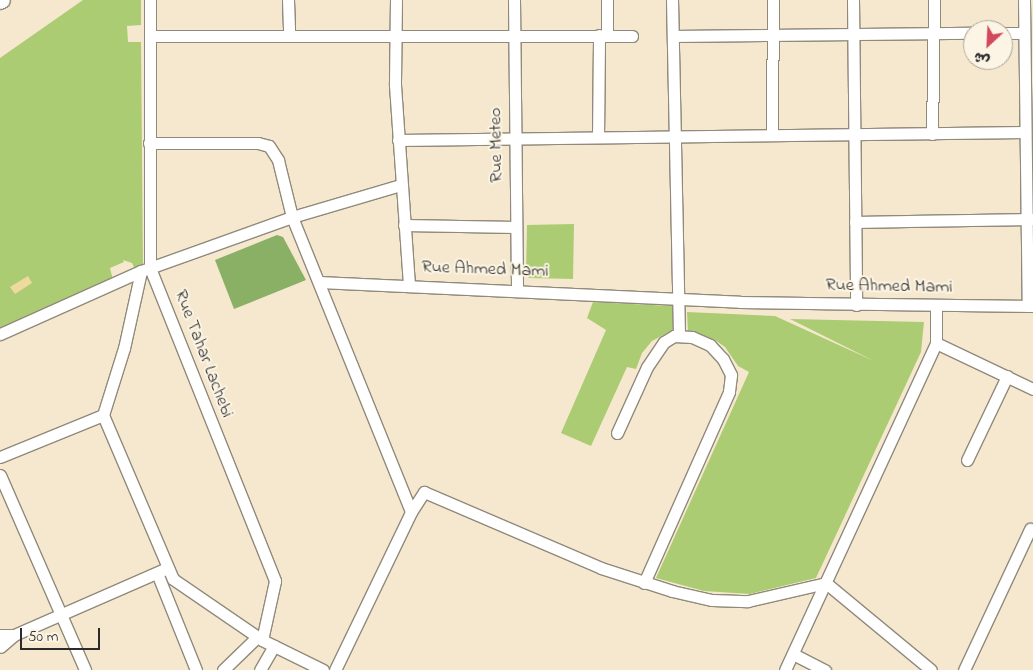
<!DOCTYPE html>
<meta charset="utf-8">
<style>
body{margin:0}
#map{position:relative;width:1033px;height:670px;overflow:hidden;background:#f5e8ce;font-family:"Indie Flower","Playpen Sans Arabic",sans-serif}
div>[style]{position:absolute}
.green>*{inset:0;background:#accc73}
.forest>*{inset:0;background:#89b065}
.sand>*{inset:0;background:#eeda9e}
.roads{filter:drop-shadow(1px 0 #908a7c) drop-shadow(-1px 0 #908a7c) drop-shadow(0 1px #908a7c) drop-shadow(0 -1px #908a7c)}
.minor>*{height:11px;margin:-5.5px;padding:0 5.5px;transform-origin:5.5px;border-radius:5.5px;background:#fff}
.major>*{height:15px;margin:-7.5px;padding:0 7.5px;transform-origin:7.5px;border-radius:7.5px;background:#fff}
span{translate:-50% -50%;white-space:nowrap;text-align:center;line-height:1.15;-webkit-text-stroke:4px #fcf5e5;paint-order:stroke}
.street-label{font-size:18px;color:#2b2b2b}
.north{position:absolute;left:963px;top:20px;width:50px;height:50px;box-sizing:border-box;background:#fcf5e5;border:1px solid #a8a49b;border-radius:50%;rotate:205deg;font-size:14px;font-weight:700;line-height:20px;text-align:center;color:#2b2b2b}
.north::after{content:'';display:block;margin:auto;width:18px;height:22px;background:#d1495b;clip-path:polygon(50% 0,100% 100%,50% 72%,0 100%)}
.scale{position:absolute;left:20px;top:628px;width:80px;height:22px;box-sizing:border-box;border:2px solid #2b2b2b;border-top:0;padding-left:6px;font-size:15px;line-height:18px;white-space:nowrap;color:#2b2b2b;-webkit-text-stroke:4px #fcf5e5;paint-order:stroke}
</style>
<div id="map">
<div class="green">
<div style="clip-path:polygon(83px 0,141px 0,141px 25px,127px 26px,128px 42px,141px 42px,143px 268px,136px 271px,132px 263px,123px 260px,124px 262px,110px 268px,113px 280px,0 329px,0 58px)"></div>
<div style="clip-path:polygon(574px 224px,573px 279px,529px 278px,526px 274px,527px 225px)"></div>
<div style="clip-path:polygon(593px 302px,673px 306px,673px 330px,652px 341px,642px 353px,636px 369px,627px 367px,591px 446px,561px 433px,606px 330px,587px 318px)"></div>
<div style="clip-path:polygon(687px 312px,775px 316px,874px 361px,790px 319px,924px 322px,921px 352px,816px 578px,750px 594px,704px 591px,656px 578px,749px 372px,738px 366px,725px 347px,715px 340px,688px 332px)"></div>
</div>
<div class="forest">
<div style="clip-path:polygon(277px 235px,283px 237px,306px 280px,234px 309px,215px 260px)"></div>
</div>
<div class="sand">
<div style="clip-path:polygon(28px 276px,32px 283px,15px 294px,10px 287px)"></div>
</div>
<div class="roads">
<div class="minor">
<div style="left:150px;top:0;width:268px;rotate:90deg"></div>
<div style="left:150px;top:268px;width:337px;rotate:68.2deg"></div>
<div style="left:275px;top:581px;width:60px;rotate:102.4deg"></div>
<div style="left:262px;top:640px;width:68px;rotate:26.2deg"></div>
<div style="left:288px;top:0;width:35px;rotate:88deg"></div>
<div style="left:396px;top:0;width:85px;rotate:90.7deg"></div>
<div style="left:395px;top:85px;width:200px;rotate:86deg"></div>
<div style="left:514px;top:0;width:290px;rotate:89.4deg"></div>
<div style="left:607px;top:0;width:35px;rotate:90deg"></div>
<div style="left:672px;top:0;width:335px;rotate:88.8deg"></div>
<div style="left:853px;top:0;width:305px;rotate:89.4deg"></div>
<div style="left:1024px;top:0;width:306px;rotate:89.3deg"></div>
<div style="left:1003px;top:33px;width:21px"></div>
<div style="left:150px;top:36px;width:482px"></div>
<div style="left:673px;top:36px;width:300px;rotate:-0.6deg"></div>
<div style="left:932px;top:134px;width:134px;rotate:-89.1deg"></div>
<div style="left:772px;top:135px;width:135px;rotate:-89.6deg"></div>
<div style="left:598px;top:137px;width:102px;rotate:-89.4deg"></div>
<div style="left:398px;top:140px;width:627px;rotate:-0.73deg"></div>
<div style="left:149px;top:143px;width:109px"></div>
<div style="left:258px;top:143px;width:11px;rotate:15deg"></div>
<div style="left:269px;top:146px;width:17px;rotate:57deg"></div>
<div style="left:278px;top:160px;width:59px;rotate:76.2deg"></div>
<div style="left:292px;top:217px;width:114px;rotate:-16.4deg"></div>
<div style="left:855px;top:222px;width:178px;rotate:-1deg"></div>
<div style="left:404px;top:225px;width:112px;rotate:1deg"></div>
<div style="left:141px;top:271px;width:79px;rotate:102.4deg"></div>
<div style="left:124px;top:348px;width:70px;rotate:107.4deg"></div>
<div style="left:103px;top:415px;width:178px;rotate:66.9deg"></div>
<div style="left:173px;top:579px;width:108px;rotate:34.4deg"></div>
<div style="left:319px;top:282px;width:421px;rotate:2.7deg"></div>
<div style="left:740px;top:302px;width:293px;rotate:0.8deg"></div>
<div style="left:0;top:334px;width:154px;rotate:-24.1deg"></div>
<div style="left:141px;top:271px;width:160px;rotate:-19.7deg"></div>
<div style="left:292px;top:217px;width:318px;rotate:68deg"></div>
<div style="left:936px;top:343px;width:107px;rotate:25.4deg"></div>
<div style="left:617px;top:433px;width:72px;rotate:-65.6deg"></div>
<div style="left:647px;top:367px;width:30px;rotate:-56deg"></div>
<div style="left:664px;top:342px;width:12px;rotate:-31deg"></div>
<div style="left:674px;top:336px;width:18px;rotate:3deg"></div>
<div style="left:692px;top:337px;width:20px;rotate:24deg"></div>
<div style="left:710px;top:345px;width:19px;rotate:47deg"></div>
<div style="left:723px;top:359px;width:18px;rotate:63deg"></div>
<div style="left:731px;top:375px;width:17px;rotate:97deg"></div>
<div style="left:729px;top:392px;width:209px;rotate:114deg"></div>
<div style="left:0;top:457px;width:111px;rotate:-22.2deg"></div>
<div style="left:967px;top:460px;width:93px;rotate:-64.5deg"></div>
<div style="left:0;top:475px;width:213px;rotate:66.4deg"></div>
<div style="left:157px;top:573px;width:105px;rotate:68.1deg"></div>
<div style="left:0;top:635px;width:14px"></div>
<div style="left:14px;top:635px;width:18px;rotate:139deg"></div>
<div style="left:14px;top:635px;width:167px;rotate:-23.6deg"></div>
<div style="left:793px;top:654px;width:36px;rotate:27deg"></div>
<div style="left:223px;top:670px;width:45px;rotate:-44.1deg"></div>
<div style="left:260px;top:670px;width:28px;rotate:-60deg"></div>
<div style="left:335px;top:670px;width:175px;rotate:-64.3deg"></div>
<div style="left:411px;top:512px;width:24px;rotate:-57deg"></div>
<div style="left:424px;top:492px;width:193px;rotate:23.2deg"></div>
<div style="left:601px;top:568px;width:75px;rotate:17.9deg"></div>
<div style="left:672px;top:591px;width:41px;rotate:12.7deg"></div>
<div style="left:712px;top:600px;width:36px;rotate:2deg"></div>
<div style="left:748px;top:601px;width:80px;rotate:-13deg"></div>
<div style="left:826px;top:583px;width:136px;rotate:39.6deg"></div>
<div style="left:785px;top:670px;width:360px;rotate:-65.2deg"></div>
<div style="left:936px;top:343px;width:38px;rotate:-90deg"></div>
<div style="left:964px;top:670px;width:156px;rotate:-64.9deg"></div>
</div>
<div class="major">
<div style="left:0;top:1px;width:2px;rotate:-27deg"></div>
</div>
</div>
<div class="street-label">
<span style="left:497px;top:145px;rotate:-91deg">Rue Meteo</span>
<span style="left:485px;top:270px;rotate:2deg">Rue Ahmed Mami</span>
<span style="left:889px;top:287px;rotate:1deg">Rue Ahmed Mami</span>
<span style="left:203px;top:354px;rotate:69deg">Rue Tahar Lachebi</span>
</div>
<div class="north">ش</div>
<div class="scale">50 m</div>
</div>
